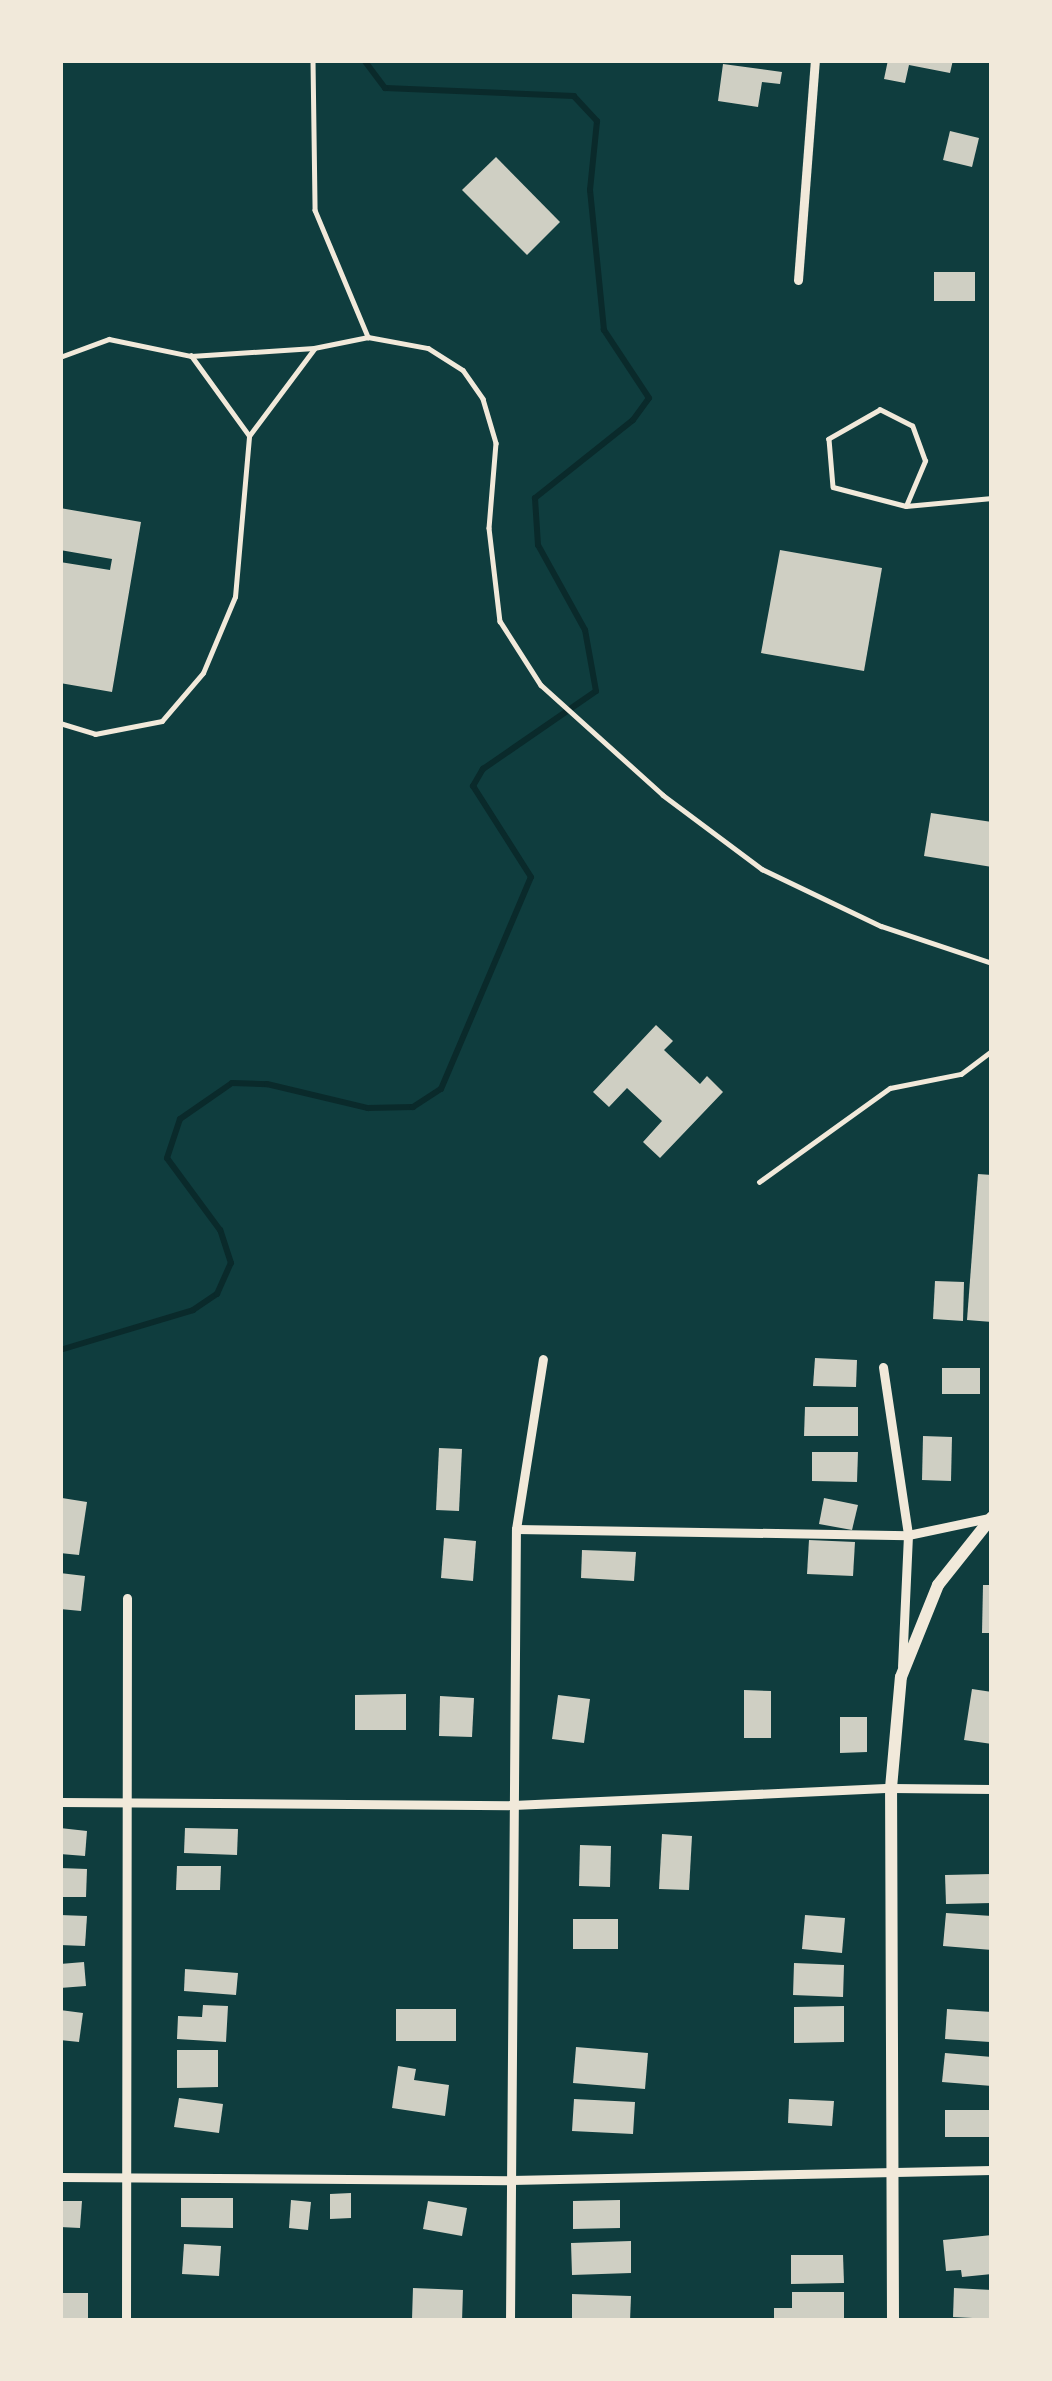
<!DOCTYPE html>
<style>
body{margin:0}
#map{position:relative;width:1052px;height:2381px;overflow:hidden;background:#0f3d3e;font-family:"Roboto Condensed",sans-serif}
div>[style]{position:absolute}
.stream>*{height:6px;margin:-3px;padding:0 3px;transform-origin:3px;border-radius:3px;background:#0a2a2b}
.building>*{inset:0;background:#cfcfc3}
.service>*{height:4.5px;margin:-2.25px;padding:0 2.25px;transform-origin:2.25px;border-radius:2.25px;background:#f1e9da}
.minor>*{height:9px;margin:-4.5px;padding:0 4.5px;transform-origin:4.5px;border-radius:4.5px;background:#f1e9da}
.secondary>*{height:12px;margin:-6px;padding:0 6px;transform-origin:6px;border-radius:6px;background:#f1e9da}
span{translate:-50% -50%;white-space:nowrap;text-align:center;line-height:1.15;-webkit-text-stroke:9px #f1e9da;paint-order:stroke}
.frame{position:absolute;inset:0;border:63px solid #f1e9da;pointer-events:none}
</style>
<div id="map">
<div class="stream">
<div style="left:60px;top:1350px;width:139px;rotate:-16.7deg"></div>
<div style="left:193px;top:1310px;width:29px;rotate:-34deg"></div>
<div style="left:217px;top:1294px;width:34px;rotate:-66deg"></div>
<div style="left:231px;top:1263px;width:35px;rotate:-108deg"></div>
<div style="left:220px;top:1230px;width:89px;rotate:-126.4deg"></div>
<div style="left:167px;top:1158px;width:41px;rotate:-71.6deg"></div>
<div style="left:180px;top:1119px;width:63px;rotate:-34.7deg"></div>
<div style="left:232px;top:1083px;width:35px;rotate:2deg"></div>
<div style="left:267px;top:1084px;width:104px;rotate:13.4deg"></div>
<div style="left:368px;top:1108px;width:45px;rotate:-1.3deg"></div>
<div style="left:413px;top:1107px;width:33px;rotate:-33deg"></div>
<div style="left:441px;top:1089px;width:230px;rotate:-67deg"></div>
<div style="left:531px;top:877px;width:108px;rotate:-122.5deg"></div>
<div style="left:473px;top:786px;width:20px;rotate:-60deg"></div>
<div style="left:483px;top:769px;width:137px;rotate:-34.6deg"></div>
<div style="left:596px;top:691px;width:62px;rotate:-100.2deg"></div>
<div style="left:585px;top:630px;width:97px;rotate:-118.9deg"></div>
<div style="left:538px;top:545px;width:47px;rotate:-93.7deg"></div>
<div style="left:535px;top:498px;width:125px;rotate:-38.5deg"></div>
<div style="left:633px;top:420px;width:27px;rotate:-54deg"></div>
<div style="left:649px;top:398px;width:82px;rotate:-123.5deg"></div>
<div style="left:604px;top:330px;width:141px;rotate:-95.7deg"></div>
<div style="left:590px;top:190px;width:69px;rotate:-84.2deg"></div>
<div style="left:597px;top:121px;width:34px;rotate:-133deg"></div>
<div style="left:574px;top:96px;width:189px;rotate:-177.6deg"></div>
<div style="left:385px;top:88px;width:35px;rotate:-127deg"></div>
</div>
<div class="building">
<div style="clip-path:polygon(888px 60px,953px 60px,950px 73px,909px 65px,905px 83px,884px 79px)"></div>
<div style="clip-path:polygon(723px 64px,782px 72px,780px 84px,762px 82px,758px 107px,718px 101px)"></div>
<div style="clip-path:polygon(950px 131px,979px 138px,972px 167px,943px 160px)"></div>
<div style="clip-path:polygon(496px 157px,560px 222px,527px 255px,462px 190px)"></div>
<div style="clip-path:polygon(934px 272px,975px 272px,975px 301px,934px 301px)"></div>
<div style="clip-path:polygon(60px 508px,141px 522px,112px 692px,60px 683px,60px 562px,110px 570px,112px 559px,60px 550px)"></div>
<div style="clip-path:polygon(780px 550px,882px 568px,864px 671px,761px 653px)"></div>
<div style="clip-path:polygon(931px 813px,992px 822px,992px 867px,924px 856px)"></div>
<div style="clip-path:polygon(656px 1025px,673px 1041px,664px 1050px,700px 1084px,707px 1076px,723px 1092px,660px 1158px,643px 1142px,662px 1121px,627px 1088px,609px 1107px,593px 1092px)"></div>
<div style="clip-path:polygon(978px 1174px,992px 1175px,992px 1322px,967px 1320px)"></div>
<div style="clip-path:polygon(935px 1281px,964px 1282px,963px 1321px,933px 1319px)"></div>
<div style="clip-path:polygon(815px 1358px,857px 1360px,856px 1387px,813px 1386px)"></div>
<div style="clip-path:polygon(942px 1368px,980px 1368px,980px 1394px,942px 1394px)"></div>
<div style="clip-path:polygon(805px 1407px,858px 1407px,858px 1436px,804px 1436px)"></div>
<div style="clip-path:polygon(923px 1436px,952px 1437px,951px 1481px,922px 1480px)"></div>
<div style="clip-path:polygon(439px 1448px,462px 1449px,459px 1511px,436px 1510px)"></div>
<div style="clip-path:polygon(812px 1452px,858px 1452px,857px 1482px,812px 1481px)"></div>
<div style="clip-path:polygon(62px 1498px,87px 1502px,79px 1555px,60px 1553px)"></div>
<div style="clip-path:polygon(824px 1498px,858px 1505px,852px 1530px,819px 1524px)"></div>
<div style="clip-path:polygon(444px 1538px,476px 1541px,473px 1581px,441px 1578px)"></div>
<div style="clip-path:polygon(809px 1540px,855px 1542px,853px 1576px,807px 1574px)"></div>
<div style="clip-path:polygon(582px 1550px,636px 1552px,634px 1581px,581px 1578px)"></div>
<div style="clip-path:polygon(60px 1573px,85px 1576px,81px 1611px,60px 1609px)"></div>
<div style="clip-path:polygon(983px 1585px,992px 1585px,992px 1633px,982px 1633px)"></div>
<div style="clip-path:polygon(972px 1689px,992px 1692px,992px 1744px,964px 1740px)"></div>
<div style="clip-path:polygon(744px 1690px,771px 1691px,771px 1738px,744px 1738px)"></div>
<div style="clip-path:polygon(406px 1694px,406px 1730px,355px 1730px,355px 1695px)"></div>
<div style="clip-path:polygon(558px 1695px,590px 1699px,584px 1743px,552px 1739px)"></div>
<div style="clip-path:polygon(440px 1696px,474px 1698px,472px 1737px,439px 1736px)"></div>
<div style="clip-path:polygon(840px 1717px,867px 1717px,867px 1752px,840px 1753px)"></div>
<div style="clip-path:polygon(60px 1828px,87px 1831px,85px 1856px,60px 1854px)"></div>
<div style="clip-path:polygon(185px 1828px,238px 1829px,237px 1855px,184px 1853px)"></div>
<div style="clip-path:polygon(662px 1834px,692px 1836px,689px 1890px,659px 1889px)"></div>
<div style="clip-path:polygon(580px 1845px,611px 1846px,610px 1887px,579px 1886px)"></div>
<div style="clip-path:polygon(177px 1866px,221px 1866px,220px 1890px,176px 1890px)"></div>
<div style="clip-path:polygon(60px 1868px,87px 1869px,86px 1897px,60px 1897px)"></div>
<div style="clip-path:polygon(992px 1874px,992px 1903px,946px 1904px,945px 1875px)"></div>
<div style="clip-path:polygon(946px 1913px,992px 1916px,992px 1950px,943px 1946px)"></div>
<div style="clip-path:polygon(60px 1915px,87px 1916px,85px 1946px,60px 1945px)"></div>
<div style="clip-path:polygon(805px 1915px,845px 1918px,842px 1953px,802px 1949px)"></div>
<div style="clip-path:polygon(573px 1919px,618px 1919px,618px 1949px,573px 1949px)"></div>
<div style="clip-path:polygon(84px 1962px,86px 1986px,60px 1988px,60px 1964px)"></div>
<div style="clip-path:polygon(794px 1963px,844px 1965px,843px 1997px,793px 1995px)"></div>
<div style="clip-path:polygon(185px 1969px,238px 1973px,236px 1995px,184px 1991px)"></div>
<div style="clip-path:polygon(203px 2005px,228px 2006px,226px 2042px,177px 2039px,178px 2016px,202px 2017px)"></div>
<div style="clip-path:polygon(844px 2006px,844px 2042px,794px 2043px,794px 2007px)"></div>
<div style="clip-path:polygon(396px 2009px,456px 2009px,456px 2041px,396px 2041px)"></div>
<div style="clip-path:polygon(947px 2009px,992px 2012px,990px 2042px,945px 2039px)"></div>
<div style="clip-path:polygon(60px 2010px,83px 2013px,79px 2042px,60px 2040px)"></div>
<div style="clip-path:polygon(576px 2047px,648px 2053px,645px 2089px,573px 2083px)"></div>
<div style="clip-path:polygon(177px 2050px,218px 2050px,218px 2087px,177px 2088px)"></div>
<div style="clip-path:polygon(945px 2053px,992px 2057px,992px 2086px,942px 2082px)"></div>
<div style="clip-path:polygon(398px 2066px,416px 2069px,414px 2080px,449px 2085px,445px 2116px,392px 2108px)"></div>
<div style="clip-path:polygon(179px 2098px,223px 2104px,219px 2133px,174px 2127px)"></div>
<div style="clip-path:polygon(574px 2099px,635px 2102px,633px 2134px,572px 2131px)"></div>
<div style="clip-path:polygon(789px 2099px,834px 2101px,832px 2126px,788px 2123px)"></div>
<div style="clip-path:polygon(945px 2110px,992px 2110px,992px 2137px,945px 2137px)"></div>
<div style="clip-path:polygon(351px 2193px,351px 2218px,330px 2219px,330px 2194px)"></div>
<div style="clip-path:polygon(181px 2198px,233px 2198px,233px 2228px,181px 2227px)"></div>
<div style="clip-path:polygon(291px 2200px,311px 2202px,308px 2230px,289px 2228px)"></div>
<div style="clip-path:polygon(620px 2200px,620px 2228px,573px 2229px,573px 2201px)"></div>
<div style="clip-path:polygon(60px 2201px,82px 2201px,80px 2228px,60px 2227px)"></div>
<div style="clip-path:polygon(428px 2201px,467px 2208px,462px 2236px,423px 2229px)"></div>
<div style="clip-path:polygon(992px 2235px,992px 2274px,962px 2277px,961px 2270px,946px 2271px,943px 2240px)"></div>
<div style="clip-path:polygon(631px 2241px,631px 2273px,572px 2275px,571px 2243px)"></div>
<div style="clip-path:polygon(184px 2244px,221px 2246px,219px 2276px,182px 2274px)"></div>
<div style="clip-path:polygon(791px 2255px,843px 2255px,844px 2283px,791px 2284px)"></div>
<div style="clip-path:polygon(413px 2288px,463px 2290px,462px 2321px,412px 2319px)"></div>
<div style="clip-path:polygon(954px 2288px,992px 2290px,992px 2319px,953px 2317px)"></div>
<div style="clip-path:polygon(792px 2292px,844px 2292px,844px 2321px,774px 2321px,774px 2308px,792px 2308px)"></div>
<div style="clip-path:polygon(60px 2293px,88px 2293px,88px 2320px,60px 2321px)"></div>
<div style="clip-path:polygon(572px 2294px,631px 2296px,630px 2321px,572px 2321px)"></div>
</div>
<div class="service">
<div style="left:313px;top:60px;width:150px;rotate:89.2deg"></div>
<div style="left:315px;top:210px;width:138px;rotate:67.3deg"></div>
<div style="left:60px;top:357px;width:52px;rotate:-20.2deg"></div>
<div style="left:109px;top:339px;width:84px;rotate:11.7deg"></div>
<div style="left:191px;top:356px;width:123px;rotate:-3.7deg"></div>
<div style="left:314px;top:348px;width:55px;rotate:-11.5deg"></div>
<div style="left:368px;top:337px;width:61px;rotate:10.4deg"></div>
<div style="left:428px;top:348px;width:41px;rotate:32.2deg"></div>
<div style="left:463px;top:370px;width:35px;rotate:55deg"></div>
<div style="left:483px;top:399px;width:46px;rotate:73.5deg"></div>
<div style="left:496px;top:443px;width:85px;rotate:94.7deg"></div>
<div style="left:489px;top:528px;width:94px;rotate:83.3deg"></div>
<div style="left:500px;top:621px;width:76px;rotate:57.4deg"></div>
<div style="left:541px;top:685px;width:164px;rotate:42deg"></div>
<div style="left:663px;top:795px;width:124px;rotate:36.8deg"></div>
<div style="left:762px;top:869px;width:132px;rotate:25.6deg"></div>
<div style="left:881px;top:926px;width:117px;rotate:18.4deg"></div>
<div style="left:249px;top:436px;width:109px;rotate:-53.2deg"></div>
<div style="left:906px;top:506px;width:49px;rotate:-67.1deg"></div>
<div style="left:925px;top:461px;width:37px;rotate:-110deg"></div>
<div style="left:912px;top:426px;width:36px;rotate:-153deg"></div>
<div style="left:880px;top:410px;width:59px;rotate:150.4deg"></div>
<div style="left:829px;top:439px;width:48px;rotate:85.2deg"></div>
<div style="left:833px;top:487px;width:75px;rotate:14.6deg"></div>
<div style="left:906px;top:506px;width:86px;rotate:-5.3deg"></div>
<div style="left:60px;top:723px;width:37px;rotate:17deg"></div>
<div style="left:95px;top:734px;width:68px;rotate:-11deg"></div>
<div style="left:162px;top:721px;width:63px;rotate:-49.5deg"></div>
<div style="left:203px;top:673px;width:82px;rotate:-67.2deg"></div>
<div style="left:235px;top:597px;width:162px;rotate:-85deg"></div>
<div style="left:249px;top:436px;width:99px;rotate:-125.9deg"></div>
<div style="left:759px;top:1182px;width:161px;rotate:-35.7deg"></div>
<div style="left:890px;top:1088px;width:72px;rotate:-11.2deg"></div>
<div style="left:961px;top:1074px;width:39px;rotate:-37deg"></div>
</div>
<div class="minor">
<div style="left:798px;top:280px;width:221px;rotate:-85.6deg"></div>
<div style="left:883px;top:1367px;width:170px;rotate:81.5deg"></div>
<div style="left:908px;top:1535px;width:131px;rotate:92.6deg"></div>
<div style="left:516px;top:1529px;width:392px;rotate:0.9deg"></div>
<div style="left:908px;top:1535px;width:83px;rotate:-11.9deg"></div>
<div style="left:60px;top:1802px;width:453px;rotate:0.4deg"></div>
<div style="left:513px;top:1805px;width:378px;rotate:-2.6deg"></div>
<div style="left:891px;top:1788px;width:101px;rotate:0.6deg"></div>
<div style="left:60px;top:2177px;width:451px;rotate:0.4deg"></div>
<div style="left:511px;top:2180px;width:481px;rotate:-1.2deg"></div>
<div style="left:126px;top:2321px;width:723px;rotate:-89.92deg"></div>
<div style="left:510px;top:2321px;width:792px;rotate:-89.57deg"></div>
<div style="left:516px;top:1529px;width:172px;rotate:-81deg"></div>
</div>
<div class="secondary">
<div style="left:893px;top:2321px;width:533px;rotate:-90.21deg"></div>
<div style="left:891px;top:1788px;width:111px;rotate:-84.9deg"></div>
<div style="left:901px;top:1677px;width:99px;rotate:-68.1deg"></div>
<div style="left:938px;top:1585px;width:87px;rotate:-51.5deg"></div>
</div>
<div class="frame"></div>
</div>
